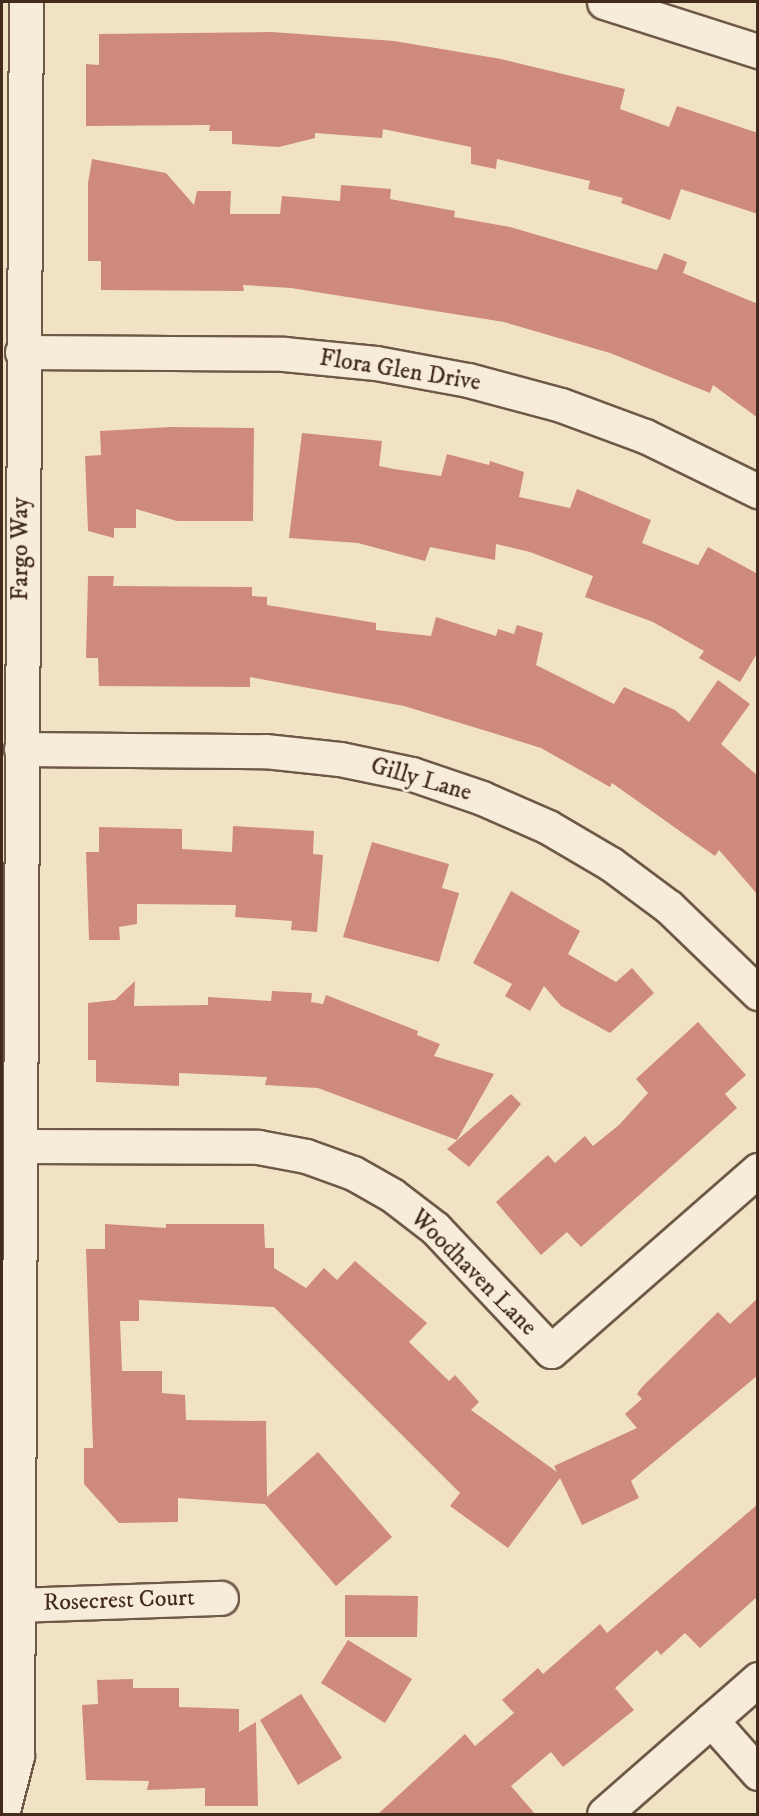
<!DOCTYPE html>
<style>
body{margin:0}
#map{position:relative;width:759px;height:1816px;overflow:hidden;background:#f2e2c5;font-family:"IM FELL DW Pica",serif}
div>[style]{position:absolute}
.building>*{inset:0;background:#ce8a7c}
.roads{filter:drop-shadow(2px 0 #6e5946) drop-shadow(-2px 0 #6e5946) drop-shadow(0 2px #6e5946) drop-shadow(0 -2px #6e5946)}
.minor>*{height:33px;margin:-16.5px;padding:0 16.5px;transform-origin:16.5px;border-radius:16.5px;background:#f7ecd9}
span{translate:-50% -50%;white-space:nowrap;text-align:center;line-height:1.15;-webkit-text-stroke:6px #f7ecd9;paint-order:stroke}
.street-label{font-size:24px;color:#422b1b}
.frame{position:absolute;inset:0;border:3px solid #422b1b;pointer-events:none}
</style>
<div id="map">
<div class="building">
<div style="clip-path:polygon(272px 32px,394px 41px,501px 59px,625px 89px,620px 109px,669px 127px,677px 106px,758px 133px,758px 214px,681px 189px,670px 220px,621px 203px,623px 198px,588px 189px,590px 181px,497px 159px,496px 169px,471px 164px,471px 147px,383px 129px,382px 138px,315px 133px,315px 138px,279px 147px,232px 144px,232px 131px,209px 131px,210px 125px,86px 126px,86px 64px,99px 65px,99px 34px)"></div>
<div style="clip-path:polygon(92px 159px,166px 173px,194px 205px,197px 191px,231px 191px,230px 214px,280px 214px,282px 196px,340px 201px,341px 185px,391px 189px,390px 199px,455px 211px,454px 217px,510px 227px,657px 270px,664px 253px,687px 262px,683px 273px,758px 304px,758px 418px,713px 385px,710px 393px,610px 353px,504px 322px,291px 288px,243px 285px,244px 291px,101px 290px,101px 261px,88px 261px,88px 183px)"></div>
<div style="clip-path:polygon(171px 427px,254px 428px,253px 521px,177px 521px,136px 509px,136px 528px,114px 528px,114px 538px,88px 531px,85px 456px,101px 455px,100px 431px)"></div>
<div style="clip-path:polygon(302px 433px,382px 441px,379px 466px,394px 469px,441px 476px,447px 454px,489px 465px,490px 461px,524px 472px,519px 497px,570px 508px,577px 489px,651px 520px,642px 543px,698px 565px,708px 547px,758px 574px,758px 652px,740px 682px,699px 658px,704px 651px,653px 622px,585px 597px,593px 576px,530px 552px,496px 544px,495px 560px,430px 547px,425px 561px,358px 543px,289px 538px)"></div>
<div style="clip-path:polygon(88px 576px,114px 576px,113px 586px,252px 587px,252px 596px,267px 597px,267px 605px,376px 623px,376px 630px,431px 636px,436px 617px,496px 636px,498px 629px,514px 634px,517px 625px,543px 633px,536px 665px,614px 704px,624px 687px,675px 710px,689px 722px,718px 680px,750px 704px,721px 744px,758px 776px,758px 895px,719px 850px,715px 856px,612px 783px,610px 787px,541px 748px,493px 733px,404px 706px,250px 677px,250px 687px,99px 686px,98px 658px,86px 658px)"></div>
<div style="clip-path:polygon(233px 826px,314px 831px,313px 854px,323px 855px,317px 932px,291px 930px,292px 921px,235px 917px,236px 905px,137px 904px,137px 924px,119px 927px,120px 940px,89px 940px,86px 852px,99px 852px,99px 827px,182px 829px,182px 849px,232px 852px)"></div>
<div style="clip-path:polygon(372px 842px,449px 864px,442px 888px,459px 893px,439px 962px,343px 937px)"></div>
<div style="clip-path:polygon(511px 891px,580px 931px,568px 954px,616px 982px,632px 968px,654px 993px,610px 1033px,561px 1006px,544px 986px,530px 1011px,505px 996px,512px 984px,473px 963px)"></div>
<div style="clip-path:polygon(135px 981px,134px 1006px,208px 1005px,208px 997px,271px 1001px,272px 991px,312px 993px,311px 1002px,323px 1004px,326px 995px,418px 1031px,417px 1035px,440px 1044px,434px 1056px,494px 1074px,457px 1140px,318px 1088px,265px 1085px,267px 1077px,179px 1073px,179px 1086px,96px 1082px,96px 1060px,88px 1060px,88px 1003px,115px 1000px)"></div>
<div style="clip-path:polygon(698px 1022px,746px 1075px,725px 1094px,737px 1108px,581px 1247px,567px 1232px,541px 1255px,496px 1202px,548px 1155px,555px 1163px,585px 1136px,593px 1146px,619px 1125px,648px 1093px,636px 1079px)"></div>
<div style="clip-path:polygon(511px 1094px,521px 1104px,469px 1167px,447px 1149px)"></div>
<div style="clip-path:polygon(105px 1224px,166px 1228px,166px 1224px,264px 1224px,265px 1248px,274px 1248px,274px 1268px,306px 1288px,324px 1268px,337px 1280px,355px 1261px,427px 1323px,409px 1342px,449px 1381px,455px 1375px,479px 1402px,471px 1410px,557px 1472px,554px 1466px,637px 1428px,625px 1414px,642px 1399px,637px 1394px,642px 1387px,718px 1312px,730px 1324px,758px 1298px,758px 1375px,631px 1481px,639px 1498px,582px 1525px,560px 1478px,508px 1548px,450px 1506px,460px 1493px,274px 1307px,139px 1300px,139px 1321px,120px 1321px,122px 1371px,162px 1371px,162px 1393px,185px 1395px,186px 1420px,266px 1421px,267px 1497px,318px 1452px,392px 1537px,336px 1586px,265px 1504px,178px 1498px,178px 1522px,119px 1523px,84px 1484px,84px 1448px,93px 1448px,86px 1249px,105px 1249px)"></div>
<div style="clip-path:polygon(758px 1504px,758px 1596px,700px 1648px,685px 1633px,661px 1655px,657px 1650px,615px 1688px,634px 1710px,563px 1767px,551px 1752px,511px 1786px,536px 1815px,377px 1815px,465px 1734px,475px 1746px,514px 1713px,502px 1700px,538px 1668px,543px 1674px,600px 1624px,607px 1633px)"></div>
<div style="clip-path:polygon(345px 1595px,418px 1596px,417px 1637px,345px 1637px)"></div>
<div style="clip-path:polygon(348px 1640px,412px 1679px,385px 1723px,321px 1683px)"></div>
<div style="clip-path:polygon(133px 1679px,133px 1688px,179px 1688px,179px 1707px,239px 1709px,239px 1732px,256px 1722px,258px 1806px,205px 1806px,205px 1788px,147px 1790px,149px 1781px,86px 1780px,82px 1705px,98px 1704px,97px 1680px)"></div>
<div style="clip-path:polygon(301px 1694px,342px 1758px,298px 1785px,260px 1720px)"></div>
</div>
<div class="roads">
<div class="minor">
<div style="left:604px;top:2px;width:162px;rotate:17.7deg"></div>
<div style="left:22px;top:352px;width:262px;rotate:0.4deg"></div>
<div style="left:284px;top:354px;width:92px;rotate:5.6deg"></div>
<div style="left:376px;top:363px;width:94px;rotate:10.5deg"></div>
<div style="left:468px;top:380px;width:96px;rotate:15deg"></div>
<div style="left:561px;top:405px;width:90px;rotate:20.3deg"></div>
<div style="left:645px;top:436px;width:126px;rotate:26deg"></div>
<div style="left:21px;top:749px;width:244px;rotate:0.5deg"></div>
<div style="left:265px;top:751px;width:75px;rotate:6.1deg"></div>
<div style="left:340px;top:759px;width:74px;rotate:11.8deg"></div>
<div style="left:412px;top:774px;width:74px;rotate:18.9deg"></div>
<div style="left:482px;top:798px;width:72px;rotate:23.7deg"></div>
<div style="left:548px;top:827px;width:73px;rotate:30.4deg"></div>
<div style="left:611px;top:864px;width:72px;rotate:36.6deg"></div>
<div style="left:669px;top:907px;width:124px;rotate:44deg"></div>
<div style="left:20px;top:1146px;width:238px;rotate:0.2deg"></div>
<div style="left:258px;top:1147px;width:49px;rotate:10.6deg"></div>
<div style="left:306px;top:1156px;width:50px;rotate:19.9deg"></div>
<div style="left:353px;top:1173px;width:45px;rotate:29.4deg"></div>
<div style="left:392px;top:1195px;width:54px;rotate:37.5deg"></div>
<div style="left:435px;top:1228px;width:169px;rotate:46.7deg"></div>
<div style="left:551px;top:1351px;width:275px;rotate:-41.2deg"></div>
<div style="left:18px;top:1605px;width:203px;rotate:-2deg"></div>
<div style="left:711px;top:1720px;width:71px;rotate:48.4deg"></div>
<div style="left:2px;top:1814px;width:60px;rotate:-75.5deg"></div>
<div style="left:17px;top:1756px;width:1754px;rotate:-89.71deg"></div>
<div style="left:604px;top:1814px;width:205px;rotate:-41.2deg"></div>
</div>
</div>
<div class="street-label">
<span style="left:400px;top:371px;rotate:9deg">Flora Glen Drive</span>
<span style="left:21px;top:549px;rotate:-90deg">Fargo Way</span>
<span style="left:421px;top:780px;rotate:16deg">Gilly Lane</span>
<span style="left:473px;top:1273px;rotate:45deg">Woodhaven Lane</span>
<span style="left:119px;top:1601px;rotate:-2deg">Rosecrest Court</span>
</div>
<div class="frame"></div>
</div>
